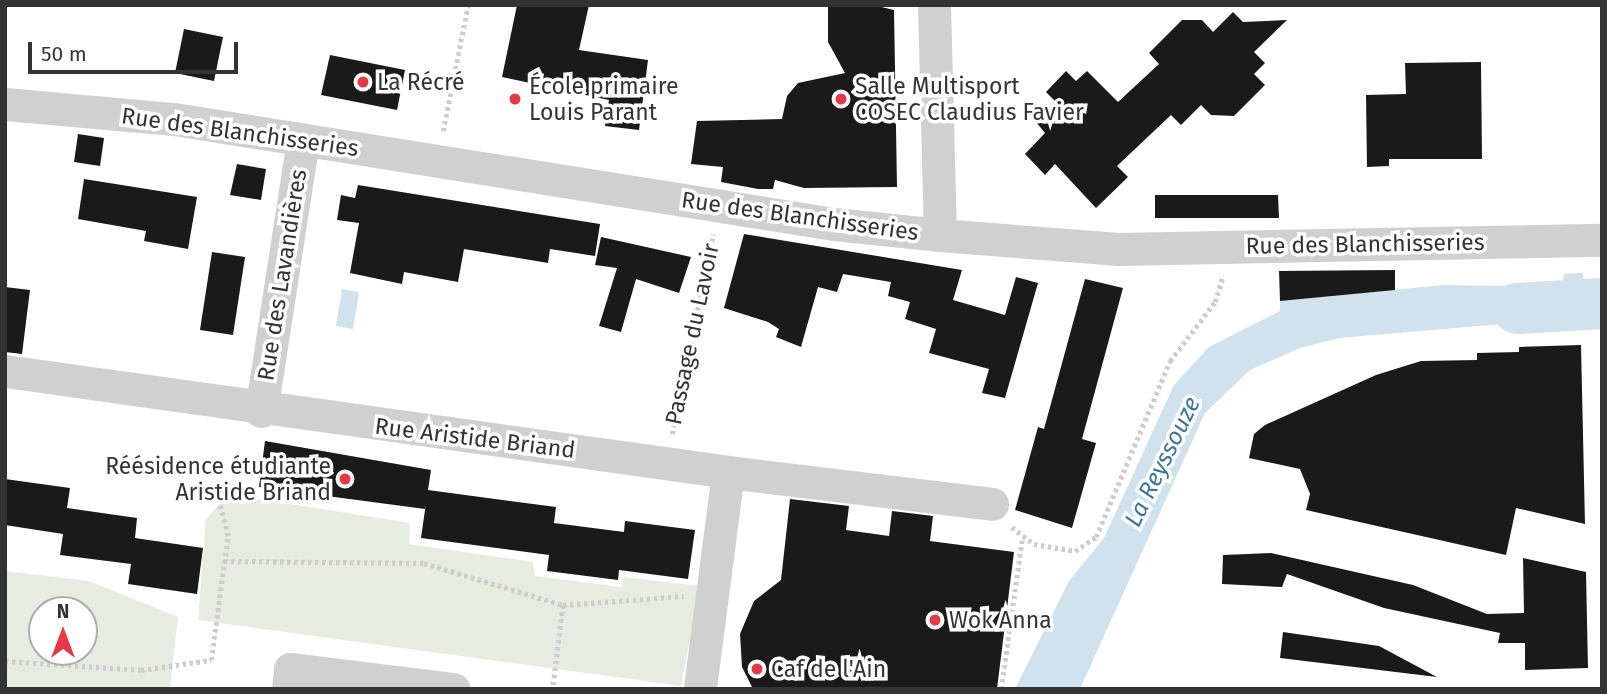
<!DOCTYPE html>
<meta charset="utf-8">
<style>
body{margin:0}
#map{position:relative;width:1607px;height:694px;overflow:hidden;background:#fff;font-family:"Fira Sans",sans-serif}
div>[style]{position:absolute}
.green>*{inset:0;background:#e6ecdf}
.water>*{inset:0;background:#cfe2ee}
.river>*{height:51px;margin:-25.5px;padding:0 25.5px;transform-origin:25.5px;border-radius:25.5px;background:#cfe2ee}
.building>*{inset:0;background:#1a1a1a}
.path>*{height:4.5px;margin-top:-2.25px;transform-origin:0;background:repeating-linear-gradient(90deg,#cdcdcd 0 3.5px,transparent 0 7px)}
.minor>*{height:33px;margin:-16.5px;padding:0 16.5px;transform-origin:16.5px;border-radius:16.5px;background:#d0d0d0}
.dots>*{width:19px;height:19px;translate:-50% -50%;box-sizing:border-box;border:4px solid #fff;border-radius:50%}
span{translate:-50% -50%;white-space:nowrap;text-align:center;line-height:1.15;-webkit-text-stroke:7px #fff;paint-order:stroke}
.poi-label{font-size:23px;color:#333}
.left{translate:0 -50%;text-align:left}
.right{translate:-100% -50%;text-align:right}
.street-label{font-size:23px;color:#333}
.water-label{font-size:24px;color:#3f7597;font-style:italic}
.frame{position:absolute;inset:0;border:7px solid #333;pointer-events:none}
.north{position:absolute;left:28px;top:596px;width:70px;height:70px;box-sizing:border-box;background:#fff;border:2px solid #adadad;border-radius:50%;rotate:0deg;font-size:19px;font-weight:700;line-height:28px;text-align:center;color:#333}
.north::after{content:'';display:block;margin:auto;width:24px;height:32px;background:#e63946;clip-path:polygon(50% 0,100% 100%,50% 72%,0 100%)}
.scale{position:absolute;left:28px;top:42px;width:210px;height:32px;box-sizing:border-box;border:4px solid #333;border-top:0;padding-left:9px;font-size:21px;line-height:24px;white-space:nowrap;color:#333;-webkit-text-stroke:5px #fff;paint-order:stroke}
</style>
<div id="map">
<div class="green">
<div style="clip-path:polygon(228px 494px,410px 523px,409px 544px,533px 562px,535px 576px,621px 587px,623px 577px,700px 586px,681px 686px,198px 620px,206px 519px)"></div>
<div style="clip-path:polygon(evenodd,5px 571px,89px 581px,178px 617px,170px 689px,5px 689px,5px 571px,42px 610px,84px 610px,84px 652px,42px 652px,42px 610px)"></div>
</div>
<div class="water">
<div style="clip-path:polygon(1583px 273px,1586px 317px,1339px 338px,1300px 348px,1250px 370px,1205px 413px,1080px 689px,1015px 689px,1069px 581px,1104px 538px,1174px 385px,1209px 347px,1280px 311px,1280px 301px,1443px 285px,1562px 287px,1564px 274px)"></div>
<div style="clip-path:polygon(342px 289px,359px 292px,353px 329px,336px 326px)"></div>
</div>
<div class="river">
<div style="left:1517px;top:308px;width:85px;rotate:-3.4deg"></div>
</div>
<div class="building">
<div style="clip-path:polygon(517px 5px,589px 5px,579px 50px,648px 60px,639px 130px,605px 126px,609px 100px,502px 77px)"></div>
<div style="clip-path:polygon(873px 5px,894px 10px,897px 187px,804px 188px,775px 180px,773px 189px,758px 189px,721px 182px,723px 167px,691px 164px,697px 121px,782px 119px,787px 96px,798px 83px,845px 73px,828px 42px,828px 7px)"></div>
<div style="clip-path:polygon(1233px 12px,1243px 22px,1287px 20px,1254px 52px,1265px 63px,1254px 74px,1265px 85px,1234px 116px,1211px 115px,1201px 105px,1181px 125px,1171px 115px,1117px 166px,1128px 177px,1096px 208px,1055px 164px,1045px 175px,1025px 154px,1045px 133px,1036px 122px,1056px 102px,1046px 92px,1066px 71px,1076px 81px,1087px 71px,1118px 102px,1159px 64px,1149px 53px,1182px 20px,1202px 20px,1213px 32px)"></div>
<div style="clip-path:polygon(184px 29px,223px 37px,214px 81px,175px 73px)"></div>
<div style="clip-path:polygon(330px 55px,405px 70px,397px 110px,321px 95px)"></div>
<div style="clip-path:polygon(1481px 62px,1482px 159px,1389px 159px,1389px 166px,1367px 167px,1366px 95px,1406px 94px,1405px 63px)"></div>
<div style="clip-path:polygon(78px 134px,104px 138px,100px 166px,74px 162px)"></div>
<div style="clip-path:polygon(237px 164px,266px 169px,261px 200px,230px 195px)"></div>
<div style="clip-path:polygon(84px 179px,197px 197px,188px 249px,144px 241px,146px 231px,78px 219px)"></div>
<div style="clip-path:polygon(358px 185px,600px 224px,595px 256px,550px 249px,548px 263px,464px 249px,458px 282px,404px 272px,402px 284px,350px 273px,359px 223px,337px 220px,341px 195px,355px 198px)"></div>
<div style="clip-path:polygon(1155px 195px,1278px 195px,1279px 218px,1155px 218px)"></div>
<div style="clip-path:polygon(744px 234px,962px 270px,953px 300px,1005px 315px,1016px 277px,1038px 283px,1005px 398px,982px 393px,989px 369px,929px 353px,936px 329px,905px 319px,910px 302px,888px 296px,891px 282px,843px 274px,837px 292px,818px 287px,801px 347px,776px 337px,779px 329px,768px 322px,724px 308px)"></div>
<div style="clip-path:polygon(601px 237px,691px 257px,679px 293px,636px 279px,621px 332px,599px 326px,617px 268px,595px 265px)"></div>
<div style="clip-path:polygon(212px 252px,245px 257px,233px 335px,200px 330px)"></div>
<div style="clip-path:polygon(1395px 270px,1395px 290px,1280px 301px,1279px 271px)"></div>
<div style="clip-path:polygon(1085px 279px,1123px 288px,1082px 439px,1096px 443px,1072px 528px,1015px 510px,1038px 427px,1044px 429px)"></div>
<div style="clip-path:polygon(5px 287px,30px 290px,22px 354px,5px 352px)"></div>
<div style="clip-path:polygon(1581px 345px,1585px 524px,1516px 508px,1506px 555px,1306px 510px,1310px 494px,1300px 469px,1249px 458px,1254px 434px,1265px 425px,1376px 375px,1421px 361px,1477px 360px,1477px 353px,1519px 352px,1519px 347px)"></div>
<div style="clip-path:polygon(265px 441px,431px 470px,428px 490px,556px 507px,554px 523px,624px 532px,625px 521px,695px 530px,688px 579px,619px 570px,618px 580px,547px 571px,549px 555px,421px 538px,426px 503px,425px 509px,259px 487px)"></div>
<div style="clip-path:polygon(5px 479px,70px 488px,67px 508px,137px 518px,135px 538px,203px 548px,197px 594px,128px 584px,131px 564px,60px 555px,63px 534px,5px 525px)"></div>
<div style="clip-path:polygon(790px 499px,849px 506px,846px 530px,889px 536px,892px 511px,933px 516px,930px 541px,1014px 552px,997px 689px,753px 689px,742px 667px,740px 634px,754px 601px,781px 580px)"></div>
<div style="clip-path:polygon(1271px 553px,1413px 585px,1487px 614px,1524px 613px,1523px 558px,1586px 572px,1588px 668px,1525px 670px,1525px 643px,1498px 643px,1500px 633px,1384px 608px,1287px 574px,1282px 587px,1222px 584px,1223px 555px)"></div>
<div style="clip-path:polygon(1283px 632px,1379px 646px,1437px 677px,1280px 658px)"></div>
</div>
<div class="path">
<div style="left:443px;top:131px;width:128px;rotate:-78.8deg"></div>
<div style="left:672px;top:434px;width:204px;rotate:-78.4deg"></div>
<div style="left:1012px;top:527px;width:28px;rotate:38deg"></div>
<div style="left:1034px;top:544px;width:42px;rotate:9.7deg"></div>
<div style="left:1075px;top:551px;width:25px;rotate:-34deg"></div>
<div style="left:1096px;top:537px;width:191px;rotate:-67.2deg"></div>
<div style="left:1170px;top:361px;width:74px;rotate:-52.7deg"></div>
<div style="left:1215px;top:302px;width:28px;rotate:-73deg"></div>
<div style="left:224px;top:561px;width:200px;rotate:0.6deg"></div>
<div style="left:424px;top:563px;width:145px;rotate:16.8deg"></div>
<div style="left:563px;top:605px;width:85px;rotate:96.8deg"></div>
<div style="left:563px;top:605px;width:121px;rotate:-4.3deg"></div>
<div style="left:5px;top:661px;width:136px;rotate:3.8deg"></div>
<div style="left:141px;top:670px;width:71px;rotate:-8.1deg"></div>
<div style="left:211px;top:660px;width:125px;rotate:-82.2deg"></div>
<div style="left:228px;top:536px;width:56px;rotate:-104.5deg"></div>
<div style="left:1001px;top:689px;width:150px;rotate:-82deg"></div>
</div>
<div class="minor">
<div style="left:934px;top:5px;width:230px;rotate:88.5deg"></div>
<div style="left:5px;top:104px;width:170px;rotate:5.1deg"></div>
<div style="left:174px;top:119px;width:668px;rotate:9.04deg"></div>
<div style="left:834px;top:224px;width:107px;rotate:5.9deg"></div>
<div style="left:940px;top:235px;width:179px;rotate:4.5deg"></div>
<div style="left:1118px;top:249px;width:484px;rotate:-1.1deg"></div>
<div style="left:5px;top:371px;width:730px;rotate:7.95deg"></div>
<div style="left:728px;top:472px;width:219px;rotate:97.4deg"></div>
<div style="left:261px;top:411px;width:275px;rotate:-81.2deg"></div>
<div style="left:728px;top:472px;width:266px;rotate:6.9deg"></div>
<div style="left:288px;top:689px;width:20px;rotate:-84deg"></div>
<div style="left:290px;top:669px;width:165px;rotate:7deg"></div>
</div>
<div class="dots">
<div style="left:363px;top:82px;background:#e63946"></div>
<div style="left:515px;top:99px;background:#e63946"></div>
<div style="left:841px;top:99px;background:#e63946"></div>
<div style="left:345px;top:479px;background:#e63946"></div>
<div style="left:935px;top:620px;background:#e63946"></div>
<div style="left:757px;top:669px;background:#e63946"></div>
</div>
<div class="poi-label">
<span class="left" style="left:377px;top:82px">La Récré</span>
<span class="left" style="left:529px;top:99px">École primaire<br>Louis Parant</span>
<span class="left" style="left:855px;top:99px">Salle Multisport<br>COSEC Claudius Favier</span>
<span class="right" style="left:331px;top:479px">Réésidence étudiante<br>Aristide Briand</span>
<span class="left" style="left:949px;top:620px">Wok Anna</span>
<span class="left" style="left:771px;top:669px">Caf de l'Ain</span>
</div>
<div class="street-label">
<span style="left:240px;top:132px;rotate:8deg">Rue des Blanchisseries</span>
<span style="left:800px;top:216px;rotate:8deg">Rue des Blanchisseries</span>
<span style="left:1365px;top:244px;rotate:-1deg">Rue des Blanchisseries</span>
<span style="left:282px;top:275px;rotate:-81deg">Rue des Lavandières</span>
<span style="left:692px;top:334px;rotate:-78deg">Passage du Lavoir</span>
<span style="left:475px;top:438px;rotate:7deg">Rue Aristide Briand</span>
</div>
<div class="water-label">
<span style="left:1163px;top:462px;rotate:-64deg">La Reyssouze</span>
</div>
<div class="frame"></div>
<div class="north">N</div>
<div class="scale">50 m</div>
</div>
